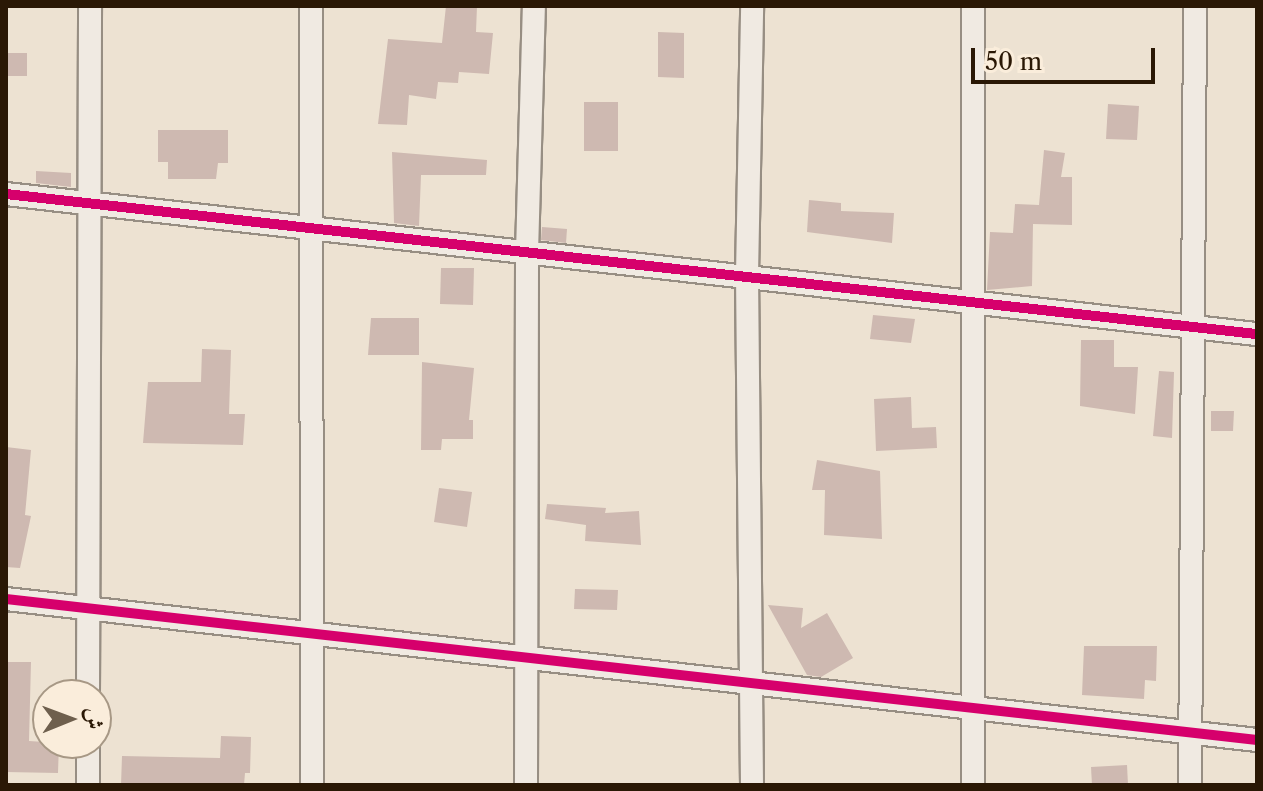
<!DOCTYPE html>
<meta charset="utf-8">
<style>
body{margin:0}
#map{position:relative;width:1263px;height:791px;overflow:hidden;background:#ede2d2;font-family:"Libre Caslon Text",Amiri,serif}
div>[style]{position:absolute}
.building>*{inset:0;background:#ceb9b1}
.roads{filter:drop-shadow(2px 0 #978e83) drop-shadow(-2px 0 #978e83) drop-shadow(0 2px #978e83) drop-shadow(0 -2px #978e83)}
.minor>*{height:22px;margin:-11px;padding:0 11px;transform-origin:11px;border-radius:11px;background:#f0eae2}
.cycleway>*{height:10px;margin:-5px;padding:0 5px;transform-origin:5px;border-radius:5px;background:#d6006c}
span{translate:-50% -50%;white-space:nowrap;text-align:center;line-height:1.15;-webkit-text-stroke:7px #faeddb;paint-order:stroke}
.frame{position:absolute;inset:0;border:8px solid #2a1805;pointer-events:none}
.north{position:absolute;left:32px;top:679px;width:80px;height:80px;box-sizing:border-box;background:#faeddb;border:2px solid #a79885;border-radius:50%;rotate:89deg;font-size:22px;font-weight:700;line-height:32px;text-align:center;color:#2a1805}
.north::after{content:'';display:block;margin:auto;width:28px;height:36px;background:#6e5f4d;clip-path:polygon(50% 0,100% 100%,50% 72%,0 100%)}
.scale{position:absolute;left:971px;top:48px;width:184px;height:36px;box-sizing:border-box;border:4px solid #2a1805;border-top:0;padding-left:10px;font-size:24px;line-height:28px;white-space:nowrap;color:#2a1805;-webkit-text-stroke:6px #faeddb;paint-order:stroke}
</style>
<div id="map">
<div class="building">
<div style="clip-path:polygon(446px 6px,477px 6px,476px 32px,493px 33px,489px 74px,459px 72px,458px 83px,438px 82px,436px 99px,409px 95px,407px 125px,378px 124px,388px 39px,442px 43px)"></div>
<div style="clip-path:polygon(658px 32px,684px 33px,684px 78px,658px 77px)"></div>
<div style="clip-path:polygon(6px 53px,27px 53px,27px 76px,6px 76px)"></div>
<div style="clip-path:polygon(584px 102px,618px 102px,618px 151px,584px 151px)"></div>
<div style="clip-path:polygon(1108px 104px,1139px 106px,1137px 140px,1106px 139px)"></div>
<div style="clip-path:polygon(158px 130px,228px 130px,228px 163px,218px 163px,216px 179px,168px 179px,168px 162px,158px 162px)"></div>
<div style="clip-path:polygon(1044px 150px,1065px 153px,1061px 177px,1072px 177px,1072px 225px,1033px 224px,1032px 286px,987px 290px,990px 232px,1013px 233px,1015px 204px,1039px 205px)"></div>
<div style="clip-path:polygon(392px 152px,487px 160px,486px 175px,421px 175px,419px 226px,394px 223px)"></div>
<div style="clip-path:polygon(36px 171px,71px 173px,71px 187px,36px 183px)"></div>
<div style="clip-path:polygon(809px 200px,841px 203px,841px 211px,894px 213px,892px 243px,807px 232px)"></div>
<div style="clip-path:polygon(542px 227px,567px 229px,566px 243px,541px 240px)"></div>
<div style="clip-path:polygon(441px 268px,474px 268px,473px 305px,440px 304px)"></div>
<div style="clip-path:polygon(873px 315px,915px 319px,911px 343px,870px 339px)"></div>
<div style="clip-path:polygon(371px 318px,419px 318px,419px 355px,368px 355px)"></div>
<div style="clip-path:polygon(1081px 340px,1114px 340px,1114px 367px,1138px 367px,1135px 414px,1080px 406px)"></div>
<div style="clip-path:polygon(202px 349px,231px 350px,229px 414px,245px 414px,243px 445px,143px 443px,148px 382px,201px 382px)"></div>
<div style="clip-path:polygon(422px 362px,474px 368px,469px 420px,473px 420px,473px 439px,442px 439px,441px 450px,421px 450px)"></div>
<div style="clip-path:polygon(1159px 371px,1174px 372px,1172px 438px,1153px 436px)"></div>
<div style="clip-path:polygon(911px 397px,912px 428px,936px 427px,937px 448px,876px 451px,874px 399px)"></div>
<div style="clip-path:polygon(1211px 411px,1234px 411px,1233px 431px,1211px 431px)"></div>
<div style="clip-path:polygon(6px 447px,31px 450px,25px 515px,31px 516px,20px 568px,6px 567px)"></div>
<div style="clip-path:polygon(817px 460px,880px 471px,882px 539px,824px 535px,825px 490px,812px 490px)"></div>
<div style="clip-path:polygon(439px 488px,472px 492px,467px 527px,434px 522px)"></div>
<div style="clip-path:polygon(547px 504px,606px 508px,605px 513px,639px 511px,641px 545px,585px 541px,586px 525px,545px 519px)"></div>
<div style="clip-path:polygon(575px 589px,618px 590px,617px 610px,574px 609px)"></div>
<div style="clip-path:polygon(768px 605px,803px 608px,801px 628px,827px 613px,853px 658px,821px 677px,807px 675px)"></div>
<div style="clip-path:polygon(1084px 646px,1157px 646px,1156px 681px,1145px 680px,1144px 699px,1082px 695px)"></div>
<div style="clip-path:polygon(6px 662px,31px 662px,29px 741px,59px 743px,58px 773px,6px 772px)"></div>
<div style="clip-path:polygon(221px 736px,251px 737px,250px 773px,245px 773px,244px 785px,121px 785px,122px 756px,220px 758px)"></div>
<div style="clip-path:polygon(1127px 765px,1128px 785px,1092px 785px,1091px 767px)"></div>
</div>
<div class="roads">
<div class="minor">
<div style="left:311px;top:6px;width:779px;rotate:89.93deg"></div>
<div style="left:973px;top:6px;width:779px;rotate:90deg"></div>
<div style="left:6px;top:194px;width:1259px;rotate:6.39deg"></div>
<div style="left:6px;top:599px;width:1259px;rotate:6.43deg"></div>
<div style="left:88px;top:695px;width:689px;rotate:-89.83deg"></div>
<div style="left:88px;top:785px;width:42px;rotate:-90deg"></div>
<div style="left:526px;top:785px;width:532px;rotate:-89.89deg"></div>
<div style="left:527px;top:253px;width:247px;rotate:-88.4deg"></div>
<div style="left:752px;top:785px;width:510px;rotate:-90.56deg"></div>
<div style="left:747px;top:275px;width:269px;rotate:-88.9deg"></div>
<div style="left:1190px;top:785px;width:779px;rotate:-89.63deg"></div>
</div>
</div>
<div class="cycleway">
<div style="left:6px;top:194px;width:1259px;rotate:6.39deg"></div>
<div style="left:6px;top:599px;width:1259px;rotate:6.43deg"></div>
</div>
<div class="frame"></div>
<div class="north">ش</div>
<div class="scale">50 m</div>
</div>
